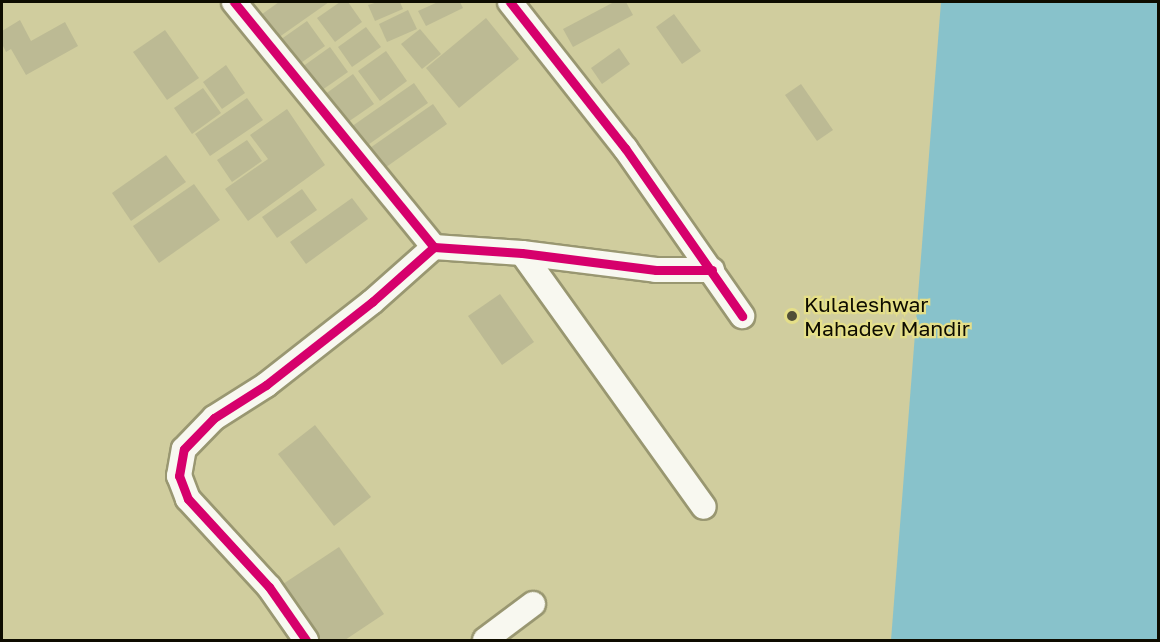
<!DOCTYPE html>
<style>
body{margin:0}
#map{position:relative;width:1160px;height:642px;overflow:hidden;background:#d0cd9e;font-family:"Golos Text",sans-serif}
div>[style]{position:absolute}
.water>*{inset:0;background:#88c2cb}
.building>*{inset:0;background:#bcba94}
.roads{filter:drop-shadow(2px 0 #999771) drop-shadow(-2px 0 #999771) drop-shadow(0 2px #999771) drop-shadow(0 -2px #999771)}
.street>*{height:24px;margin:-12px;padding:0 12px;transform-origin:12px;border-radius:12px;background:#f8f8f0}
.cycleway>*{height:9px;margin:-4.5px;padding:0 4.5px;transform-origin:4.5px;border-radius:4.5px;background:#d6006c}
.dots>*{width:16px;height:16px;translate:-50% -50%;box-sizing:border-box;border:3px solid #e5df89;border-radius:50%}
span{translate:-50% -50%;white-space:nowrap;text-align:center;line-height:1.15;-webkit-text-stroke:4.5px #e5df89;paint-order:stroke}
.poi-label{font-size:21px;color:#0e0c00}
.left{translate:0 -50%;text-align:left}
.frame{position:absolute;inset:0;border:3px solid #0e0c00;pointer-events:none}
</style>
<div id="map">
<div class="water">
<div style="clip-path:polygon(941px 2px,1158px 2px,1158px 640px,891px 640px)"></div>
</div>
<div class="building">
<div style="clip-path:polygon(279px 2px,329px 2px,275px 40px,258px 17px)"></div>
<div style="clip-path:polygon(340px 2px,348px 2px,362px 22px,335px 42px,317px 18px)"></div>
<div style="clip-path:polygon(378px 2px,400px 2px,403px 9px,375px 21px,368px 5px)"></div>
<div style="clip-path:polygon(438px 2px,460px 2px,463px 8px,426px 26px,418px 11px)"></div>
<div style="clip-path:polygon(614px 2px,626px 2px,633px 15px,573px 47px,563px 29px)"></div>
<div style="clip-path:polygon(408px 10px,417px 29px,387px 42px,379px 24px)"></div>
<div style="clip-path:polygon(674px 14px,701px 51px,682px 64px,656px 27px)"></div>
<div style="clip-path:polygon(486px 18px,519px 59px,459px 108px,426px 68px)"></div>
<div style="clip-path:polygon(20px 20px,31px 41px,65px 22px,78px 46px,26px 75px,11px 49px,6px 52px,2px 44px,2px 31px)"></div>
<div style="clip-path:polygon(307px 21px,325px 46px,298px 65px,280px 40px)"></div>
<div style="clip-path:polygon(366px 27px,381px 47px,352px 67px,338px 47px)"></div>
<div style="clip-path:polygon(420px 29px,441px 54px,422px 69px,401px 44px)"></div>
<div style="clip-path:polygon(165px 30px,199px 78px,167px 100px,133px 52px)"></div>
<div style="clip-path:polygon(330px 47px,348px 72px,312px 97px,295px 72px)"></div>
<div style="clip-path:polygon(619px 48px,630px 64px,602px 84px,591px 68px)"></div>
<div style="clip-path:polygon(386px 51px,407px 81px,380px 101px,358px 71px)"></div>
<div style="clip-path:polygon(226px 65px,245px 93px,222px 109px,203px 82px)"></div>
<div style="clip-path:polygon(353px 74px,374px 104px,338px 129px,317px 100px)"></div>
<div style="clip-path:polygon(414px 83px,428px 103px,362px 149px,348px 129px)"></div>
<div style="clip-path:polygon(801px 84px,833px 130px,817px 141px,785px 95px)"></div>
<div style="clip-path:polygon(203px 88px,221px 113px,192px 134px,174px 108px)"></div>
<div style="clip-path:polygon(247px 98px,263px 120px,210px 156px,195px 134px)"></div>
<div style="clip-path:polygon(433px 104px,447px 124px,382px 170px,367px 150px)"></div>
<div style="clip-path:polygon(287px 109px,325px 165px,248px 221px,225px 189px,268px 159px,250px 135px)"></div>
<div style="clip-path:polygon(247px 140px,262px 161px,232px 182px,217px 160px)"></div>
<div style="clip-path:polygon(166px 155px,186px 182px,131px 221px,112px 193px)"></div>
<div style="clip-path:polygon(194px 184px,220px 220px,159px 263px,133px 226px)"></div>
<div style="clip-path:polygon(302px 189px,317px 210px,277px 238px,262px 217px)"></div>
<div style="clip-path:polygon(352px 198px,368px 219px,306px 264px,290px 242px)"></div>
<div style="clip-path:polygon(500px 294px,534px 342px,502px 365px,468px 316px)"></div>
<div style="clip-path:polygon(315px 425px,371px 497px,334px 526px,278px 454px)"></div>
<div style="clip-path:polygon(339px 547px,384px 614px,345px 640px,316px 640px,280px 586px)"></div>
</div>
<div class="roads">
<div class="street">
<div style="left:234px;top:2px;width:316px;rotate:50.8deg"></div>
<div style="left:434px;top:247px;width:88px;rotate:3.9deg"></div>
<div style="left:522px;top:253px;width:135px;rotate:7.2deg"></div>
<div style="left:656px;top:270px;width:56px"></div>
<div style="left:510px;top:2px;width:186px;rotate:51.8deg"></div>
<div style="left:625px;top:148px;width:205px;rotate:55.1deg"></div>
<div style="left:522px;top:253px;width:312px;rotate:54.4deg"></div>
<div style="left:306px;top:640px;width:65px;rotate:-124.9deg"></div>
<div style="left:269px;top:587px;width:120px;rotate:-132.6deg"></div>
<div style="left:188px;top:499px;width:25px;rotate:-111deg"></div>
<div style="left:179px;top:476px;width:27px;rotate:-80deg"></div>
<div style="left:184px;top:449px;width:43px;rotate:-45.9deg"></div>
<div style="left:214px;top:418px;width:62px;rotate:-32.4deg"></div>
<div style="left:266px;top:385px;width:135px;rotate:-38.1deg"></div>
<div style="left:372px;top:302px;width:83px;rotate:-41.6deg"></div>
<div style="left:485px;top:640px;width:60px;rotate:-36.9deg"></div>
</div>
</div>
<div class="cycleway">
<div style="left:234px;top:2px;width:316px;rotate:50.8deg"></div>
<div style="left:434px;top:247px;width:88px;rotate:3.9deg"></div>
<div style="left:522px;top:253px;width:135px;rotate:7.2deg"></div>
<div style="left:656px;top:270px;width:56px"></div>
<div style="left:510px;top:2px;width:186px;rotate:51.8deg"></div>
<div style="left:625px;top:148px;width:205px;rotate:55.1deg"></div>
<div style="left:306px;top:640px;width:65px;rotate:-124.9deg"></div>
<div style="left:269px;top:587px;width:120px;rotate:-132.6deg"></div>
<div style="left:188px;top:499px;width:25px;rotate:-111deg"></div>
<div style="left:179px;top:476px;width:27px;rotate:-80deg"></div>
<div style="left:184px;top:449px;width:43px;rotate:-45.9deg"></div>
<div style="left:214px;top:418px;width:62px;rotate:-32.4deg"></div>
<div style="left:266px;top:385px;width:135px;rotate:-38.1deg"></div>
<div style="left:372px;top:302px;width:83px;rotate:-41.6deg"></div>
</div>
<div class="dots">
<div style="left:792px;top:316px;background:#525037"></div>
</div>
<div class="poi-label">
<span class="left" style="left:804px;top:316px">Kulaleshwar<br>Mahadev Mandir</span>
</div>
<div class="frame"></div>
</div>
